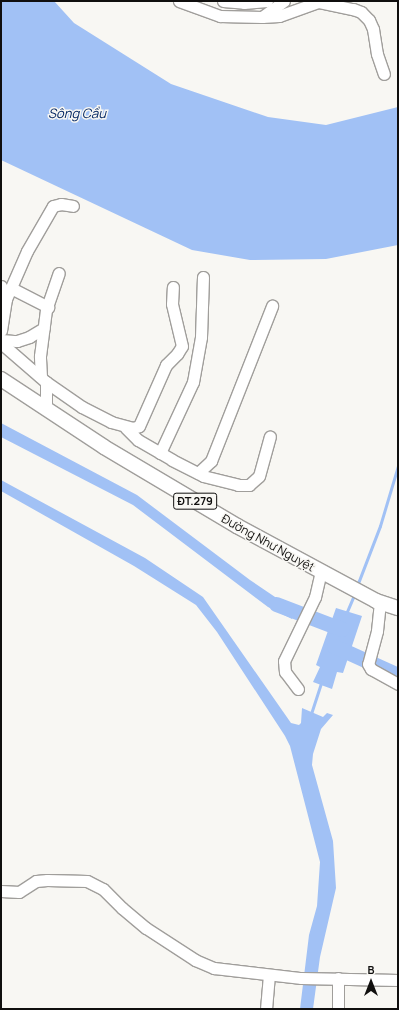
<!DOCTYPE html>
<meta charset="utf-8">
<style>
body{margin:0}
#map{position:relative;width:399px;height:1010px;overflow:hidden;background:#f8f7f3;font-family:Manrope,sans-serif}
div>[style]{position:absolute}
.water>*{inset:0;background:#a1c1f5}
.stream>*{height:2.5px;margin:-1.25px;padding:0 1.25px;transform-origin:1.25px;border-radius:1.25px;background:#a1c1f5}
.river>*{height:15px;margin:-7.5px;padding:0 7.5px;transform-origin:7.5px;border-radius:7.5px;background:#a1c1f5}
.roads{filter:drop-shadow(1px 0 #a09e9b) drop-shadow(-1px 0 #a09e9b) drop-shadow(0 1px #a09e9b) drop-shadow(0 -1px #a09e9b)}
.minor>*{height:11px;margin:-5.5px;padding:0 5.5px;transform-origin:5.5px;border-radius:5.5px;background:#fff}
.major>*{height:14px;margin:-7px;padding:0 7px;transform-origin:7px;border-radius:7px;background:#fff}
span{translate:-50% -50%;white-space:nowrap;text-align:center;line-height:1.15;-webkit-text-stroke:3px #f8f7f3;paint-order:stroke}
.shield-label span{padding:1px 3px;background:#f8f7f3;border:1px solid;border-radius:3px;-webkit-text-stroke-width:0}
.shield-label{font-size:11px;color:#100f0e;font-weight:700}
.street-label{font-size:12px;color:#100f0e}
.water-label{font-size:13px;color:#042763;font-style:italic}
.frame{position:absolute;inset:0;border:2px solid #100f0e;pointer-events:none}
.north{position:absolute;left:351px;top:962px;width:40px;height:40px;-webkit-text-stroke:3px #f8f7f3;paint-order:stroke;rotate:0deg;font-size:11px;font-weight:700;line-height:16px;text-align:center;color:#100f0e}
.north::after{content:'';display:block;margin:auto;width:14px;height:18px;background:#100f0e;clip-path:polygon(50% 0,100% 100%,50% 72%,0 100%)}
</style>
<div id="map">
<div class="water">
<div style="clip-path:polygon(1px 1px,54px 1px,74px 23px,171px 84px,268px 117px,326px 125px,398px 107px,398px 245px,326px 259px,250px 260px,192px 250px,1px 160px)"></div>
<div style="clip-path:polygon(1px 423px,137px 495px,250px 580px,278px 599px,297px 606px,292px 619px,268px 607px,133px 505px,1px 437px)"></div>
<div style="clip-path:polygon(1px 480px,145px 558px,203px 597px,291px 723px,299px 725px,301px 723px,302px 708px,323px 717px,327px 713px,333px 715px,321px 729px,313px 754px,312px 765px,333px 841px,336px 888px,320px 957px,313px 1009px,300px 1009px,309px 935px,317px 906px,320px 862px,290px 746px,285px 736px,217px 632px,196px 605px,134px 566px,1px 491px)"></div>
<div style="clip-path:polygon(336px 608px,362px 616px,343px 673px,337px 672px,332px 689px,313px 682px,320px 667px,316px 665px)"></div>
<div style="clip-path:polygon(381px 662px,398px 668px,398px 681px,379px 670px)"></div>
</div>
<div class="stream">
<div style="left:357px;top:586px;width:64px;rotate:-69deg"></div>
<div style="left:380px;top:526px;width:63px;rotate:-73.3deg"></div>
<div style="left:346px;top:614px;width:21px;rotate:-67deg"></div>
<div style="left:311px;top:714px;width:33px;rotate:-72deg"></div>
</div>
<div class="river">
<div style="left:276px;top:604px;width:70px;rotate:21deg"></div>
<div style="left:334px;top:646px;width:70px;rotate:24.4deg"></div>
</div>
<div class="roads">
<div class="minor">
<div style="left:179px;top:1px;width:44px;rotate:20.1deg"></div>
<div style="left:220px;top:16px;width:42px;rotate:1.4deg"></div>
<div style="left:262px;top:17px;width:17px;rotate:-3deg"></div>
<div style="left:279px;top:16px;width:45px;rotate:-19.7deg"></div>
<div style="left:223px;top:1px;width:21px;rotate:5deg"></div>
<div style="left:244px;top:3px;width:23px;rotate:-5deg"></div>
<div style="left:319px;top:2px;width:35px;rotate:12deg"></div>
<div style="left:353px;top:9px;width:9px;rotate:21deg"></div>
<div style="left:361px;top:12px;width:11px;rotate:45deg"></div>
<div style="left:369px;top:20px;width:10px;rotate:66deg"></div>
<div style="left:373px;top:29px;width:25px;rotate:81deg"></div>
<div style="left:377px;top:54px;width:21px;rotate:71deg"></div>
<div style="left:262px;top:17px;width:27px;rotate:-36deg"></div>
<div style="left:1px;top:286px;width:14px;rotate:69deg"></div>
<div style="left:6px;top:299px;width:32px;rotate:99deg"></div>
<div style="left:11px;top:288px;width:42px;rotate:27.2deg"></div>
<div style="left:6px;top:299px;width:52px;rotate:-66.4deg"></div>
<div style="left:27px;top:251px;width:52px;rotate:-60deg"></div>
<div style="left:53px;top:206px;width:8px;rotate:-14deg"></div>
<div style="left:61px;top:204px;width:12px;rotate:9deg"></div>
<div style="left:1px;top:340px;width:16px;rotate:4deg"></div>
<div style="left:17px;top:341px;width:13px;rotate:-18deg"></div>
<div style="left:29px;top:337px;width:17px;rotate:-31deg"></div>
<div style="left:1px;top:343px;width:60px;rotate:40.9deg"></div>
<div style="left:46px;top:382px;width:44px;rotate:34.8deg"></div>
<div style="left:82px;top:407px;width:33px;rotate:27deg"></div>
<div style="left:111px;top:422px;width:23px;rotate:15deg"></div>
<div style="left:133px;top:428px;width:6px;rotate:-18deg"></div>
<div style="left:139px;top:426px;width:67px;rotate:-66.1deg"></div>
<div style="left:166px;top:365px;width:16px;rotate:-45deg"></div>
<div style="left:177px;top:354px;width:9px;rotate:-58deg"></div>
<div style="left:182px;top:346px;width:43px;rotate:-103.4deg"></div>
<div style="left:172px;top:304px;width:17px;rotate:-87deg"></div>
<div style="left:41px;top:377px;width:21px;rotate:-93deg"></div>
<div style="left:40px;top:356px;width:46px;rotate:-82.6deg"></div>
<div style="left:46px;top:310px;width:39px;rotate:-71deg"></div>
<div style="left:46px;top:409px;width:27px;rotate:-90deg"></div>
<div style="left:126px;top:428px;width:17px;rotate:45deg"></div>
<div style="left:138px;top:440px;width:39px;rotate:30deg"></div>
<div style="left:172px;top:460px;width:35px;rotate:27deg"></div>
<div style="left:203px;top:476px;width:36px;rotate:14deg"></div>
<div style="left:238px;top:485px;width:11px"></div>
<div style="left:249px;top:485px;width:13px;rotate:-42deg"></div>
<div style="left:259px;top:476px;width:41px;rotate:-74.6deg"></div>
<div style="left:160px;top:453px;width:78px;rotate:-65.1deg"></div>
<div style="left:193px;top:382px;width:46px;rotate:-79.9deg"></div>
<div style="left:201px;top:337px;width:60px;rotate:-88.1deg"></div>
<div style="left:198px;top:473px;width:18px;rotate:-43deg"></div>
<div style="left:211px;top:461px;width:167px;rotate:-68.5deg"></div>
<div style="left:380px;top:602px;width:29px;rotate:96deg"></div>
<div style="left:377px;top:631px;width:34px;rotate:105deg"></div>
<div style="left:368px;top:664px;width:6px;rotate:59deg"></div>
<div style="left:371px;top:669px;width:31px;rotate:29deg"></div>
<div style="left:298px;top:689px;width:21px;rotate:-127deg"></div>
<div style="left:285px;top:672px;width:11px;rotate:-95deg"></div>
<div style="left:284px;top:661px;width:71px;rotate:-64.2deg"></div>
<div style="left:315px;top:597px;width:27px;rotate:-77deg"></div>
<div style="left:1px;top:891px;width:18px;rotate:3deg"></div>
<div style="left:19px;top:892px;width:20px;rotate:-33deg"></div>
<div style="left:36px;top:881px;width:11px;rotate:-5deg"></div>
<div style="left:47px;top:880px;width:40px;rotate:1.4deg"></div>
<div style="left:87px;top:881px;width:18px;rotate:27deg"></div>
<div style="left:103px;top:889px;width:27px;rotate:45deg"></div>
<div style="left:122px;top:908px;width:31px;rotate:40deg"></div>
<div style="left:146px;top:928px;width:59px;rotate:33.1deg"></div>
<div style="left:195px;top:960px;width:21px;rotate:23deg"></div>
<div style="left:214px;top:968px;width:88px;rotate:6.6deg"></div>
<div style="left:301px;top:978px;width:97px;rotate:1.2deg"></div>
<div style="left:266px;top:1009px;width:33px;rotate:-85deg"></div>
<div style="left:338px;top:1009px;width:31px;rotate:-90deg"></div>
</div>
<div class="major">
<div style="left:1px;top:379px;width:123px;rotate:33.4deg"></div>
<div style="left:104px;top:447px;width:155px;rotate:30.7deg"></div>
<div style="left:237px;top:526px;width:158px;rotate:28.3deg"></div>
<div style="left:376px;top:601px;width:23px;rotate:18deg"></div>
</div>
</div>
<div class="shield-label">
<span style="left:195px;top:501px">ĐT.279</span>
</div>
<div class="street-label">
<span style="left:268px;top:543px;rotate:29deg">Đường Như Nguyệt</span>
</div>
<div class="water-label">
<span style="left:77px;top:113px">Sông Cầu</span>
</div>
<div class="frame"></div>
<div class="north">B</div>
</div>
